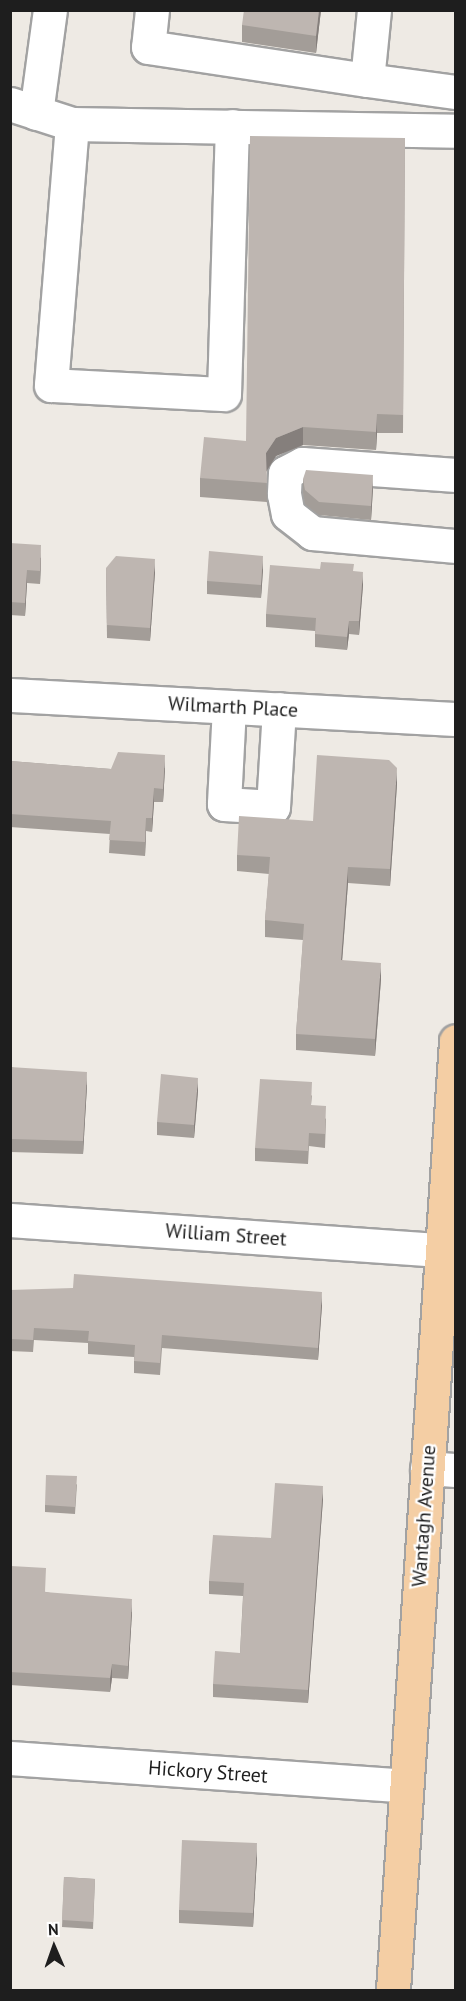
<!DOCTYPE html>
<style>
body{margin:0}
#map{position:relative;width:466px;height:2001px;overflow:hidden;background:#eeeae4;font-family:"PT Sans",sans-serif}
div>[style]{position:absolute}
.roads{filter:drop-shadow(2px 0 #a2a2a2) drop-shadow(-2px 0 #a2a2a2) drop-shadow(0 2px #a2a2a2) drop-shadow(0 -2px #a2a2a2)}
.minor>*{height:33px;margin:-16.5px;padding:0 16.5px;transform-origin:16.5px;border-radius:16.5px;background:#fff}
.major>*{height:33px;margin:-16.5px;padding:0 16.5px;transform-origin:16.5px;border-radius:16.5px;background:#f4cea4}
.wall>*{inset:0;background:#a39d98}
.shaded-wall>*{inset:0;background:#857f7c}
.building>*{inset:0;background:#beb6b1}
span{translate:-50% -50%;white-space:nowrap;text-align:center;line-height:1.15;-webkit-text-stroke:4.5px #fff;paint-order:stroke}
.street-label{font-size:20px;color:#1e1e1e}
.frame{position:absolute;inset:0;border:12px solid #1e1e1e;pointer-events:none}
.north{position:absolute;left:24px;top:1917px;width:60px;height:60px;-webkit-text-stroke:4px #fff;paint-order:stroke;rotate:358deg;font-size:16px;font-weight:700;line-height:24px;text-align:center;color:#1e1e1e}
.north::after{content:'';display:block;margin:auto;width:21px;height:27px;background:#1e1e1e;clip-path:polygon(50% 0,100% 100%,50% 72%,0 100%)}
</style>
<div id="map">
<div class="roads">
<div class="minor">
<div style="left:152px;top:10px;width:37px;rotate:96deg"></div>
<div style="left:148px;top:47px;width:221px;rotate:8.6deg"></div>
<div style="left:374px;top:10px;width:70px;rotate:95.7deg"></div>
<div style="left:367px;top:80px;width:90px;rotate:7.7deg"></div>
<div style="left:10px;top:104px;width:65px;rotate:17.9deg"></div>
<div style="left:72px;top:124px;width:384px;rotate:1deg"></div>
<div style="left:36px;top:113px;width:104px;rotate:-82.3deg"></div>
<div style="left:72px;top:124px;width:262px;rotate:94.6deg"></div>
<div style="left:51px;top:385px;width:173px;rotate:3deg"></div>
<div style="left:224px;top:394px;width:268px;rotate:-88.3deg"></div>
<div style="left:456px;top:475px;width:154px;rotate:-175.9deg"></div>
<div style="left:302px;top:464px;width:19px;rotate:152deg"></div>
<div style="left:285px;top:473px;width:21px;rotate:93deg"></div>
<div style="left:284px;top:494px;width:20px;rotate:79deg"></div>
<div style="left:288px;top:514px;width:31px;rotate:38deg"></div>
<div style="left:312px;top:533px;width:145px;rotate:5.2deg"></div>
<div style="left:10px;top:695px;width:447px;rotate:3.1deg"></div>
<div style="left:229px;top:707px;width:97px;rotate:93deg"></div>
<div style="left:224px;top:804px;width:49px;rotate:3.5deg"></div>
<div style="left:273px;top:807px;width:98px;rotate:-86.5deg"></div>
<div style="left:10px;top:1220px;width:433px;rotate:4deg"></div>
<div style="left:427px;top:1468px;width:29px;rotate:4deg"></div>
<div style="left:10px;top:1758px;width:397px;rotate:4deg"></div>
</div>
<div class="major">
<div style="left:393px;top:1990px;width:951px;rotate:-86.2deg"></div>
</div>
</div>
<div class="wall">
<div style="clip-path:polygon(321px 10px,316px 53px,242px 42px,242px 25px)"></div>
<div style="clip-path:polygon(405px 138px,403px 433px,377px 433px,376px 450px,303px 445px,276px 456px,266px 471px,267px 502px,200px 497px,200px 478px,246px 441px)"></div>
<div style="clip-path:polygon(303px 479px,373px 488px,371px 520px,319px 515px,305px 504px,303px 493px)"></div>
<div style="clip-path:polygon(10px 543px,41px 558px,40px 584px,27px 583px,25px 616px,10px 615px)"></div>
<div style="clip-path:polygon(106px 568px,155px 572px,150px 641px,107px 638px)"></div>
<div style="clip-path:polygon(263px 569px,261px 598px,207px 594px,207px 581px)"></div>
<div style="clip-path:polygon(354px 572px,363px 585px,359px 635px,349px 634px,347px 650px,315px 647px,315px 631px,266px 627px,266px 614px)"></div>
<div style="clip-path:polygon(10px 761px,111px 769px,165px 768px,163px 802px,154px 802px,152px 832px,146px 831px,145px 856px,109px 853px,110px 834px,10px 827px)"></div>
<div style="clip-path:polygon(397px 784px,390px 886px,348px 883px,342px 960px,381px 979px,375px 1056px,296px 1050px,296px 1034px,303px 940px,265px 937px,265px 920px,269px 874px,237px 871px,237px 855px)"></div>
<div style="clip-path:polygon(10px 1067px,87px 1085px,83px 1154px,10px 1152px)"></div>
<div style="clip-path:polygon(198px 1091px,194px 1138px,157px 1135px,157px 1122px)"></div>
<div style="clip-path:polygon(312px 1095px,311px 1105px,326px 1119px,325px 1148px,309px 1146px,308px 1164px,255px 1161px,255px 1148px)"></div>
<div style="clip-path:polygon(10px 1290px,322px 1305px,318px 1360px,162px 1348px,160px 1375px,134px 1373px,134px 1357px,88px 1354px,88px 1343px,34px 1340px,33px 1352px,10px 1351px)"></div>
<div style="clip-path:polygon(77px 1484px,75px 1514px,45px 1512px,45px 1505px)"></div>
<div style="clip-path:polygon(323px 1499px,308px 1703px,213px 1697px,213px 1684px,240px 1653px,243px 1596px,209px 1594px,209px 1581px,271px 1538px)"></div>
<div style="clip-path:polygon(10px 1581px,46px 1592px,132px 1612px,128px 1679px,112px 1678px,110px 1692px,10px 1685px)"></div>
<div style="clip-path:polygon(257px 1857px,253px 1927px,179px 1923px,179px 1910px)"></div>
<div style="clip-path:polygon(64px 1877px,95px 1879px,93px 1929px,62px 1927px)"></div>
</div>
<div class="shaded-wall">
<div style="clip-path:polygon(319px 10px,321px 10px,316px 53px,316px 36px)"></div>
<div style="clip-path:polygon(377px 414px,377px 433px,376px 450px,376px 432px)"></div>
<div style="clip-path:polygon(303px 427px,303px 445px,276px 456px,266px 472px,266px 453px,276px 438px)"></div>
<div style="clip-path:polygon(373px 475px,373px 488px,371px 520px,371px 506px)"></div>
<div style="clip-path:polygon(41px 545px,41px 558px,40px 584px,40px 571px)"></div>
<div style="clip-path:polygon(263px 556px,263px 569px,261px 598px,261px 585px)"></div>
<div style="clip-path:polygon(155px 559px,155px 572px,150px 641px,150px 628px)"></div>
<div style="clip-path:polygon(27px 570px,27px 583px,25px 616px,25px 603px)"></div>
<div style="clip-path:polygon(363px 572px,363px 585px,359px 635px,359px 621px)"></div>
<div style="clip-path:polygon(349px 621px,349px 634px,347px 650px,347px 637px)"></div>
<div style="clip-path:polygon(165px 755px,165px 768px,163px 802px,163px 789px)"></div>
<div style="clip-path:polygon(397px 768px,397px 784px,390px 886px,390px 869px)"></div>
<div style="clip-path:polygon(154px 788px,154px 802px,152px 832px,152px 818px)"></div>
<div style="clip-path:polygon(146px 818px,146px 831px,145px 856px,145px 842px)"></div>
<div style="clip-path:polygon(348px 867px,348px 883px,341px 976px,341px 960px)"></div>
<div style="clip-path:polygon(381px 963px,381px 979px,375px 1056px,375px 1039px)"></div>
<div style="clip-path:polygon(87px 1072px,87px 1085px,83px 1154px,83px 1141px)"></div>
<div style="clip-path:polygon(198px 1078px,198px 1091px,194px 1138px,194px 1125px)"></div>
<div style="clip-path:polygon(322px 1292px,322px 1305px,318px 1360px,318px 1348px)"></div>
<div style="clip-path:polygon(323px 1486px,323px 1499px,308px 1703px,308px 1690px)"></div>
<div style="clip-path:polygon(132px 1599px,132px 1612px,128px 1679px,128px 1666px)"></div>
<div style="clip-path:polygon(112px 1664px,112px 1678px,110px 1692px,110px 1678px)"></div>
<div style="clip-path:polygon(257px 1843px,257px 1857px,253px 1927px,253px 1913px)"></div>
</div>
<div class="building">
<div style="clip-path:polygon(244px 10px,319px 10px,316px 36px,242px 25px)"></div>
<div style="clip-path:polygon(250px 136px,405px 138px,403px 415px,377px 414px,376px 432px,303px 427px,276px 438px,266px 453px,267px 483px,200px 478px,204px 437px,246px 441px)"></div>
<div style="clip-path:polygon(306px 470px,373px 475px,371px 506px,319px 502px,305px 490px,303px 479px)"></div>
<div style="clip-path:polygon(10px 543px,41px 545px,40px 571px,27px 570px,25px 603px,10px 602px)"></div>
<div style="clip-path:polygon(209px 551px,263px 556px,261px 585px,207px 581px)"></div>
<div style="clip-path:polygon(116px 556px,155px 559px,150px 628px,107px 625px,106px 568px)"></div>
<div style="clip-path:polygon(321px 562px,354px 564px,353px 571px,363px 572px,359px 621px,349px 621px,347px 637px,315px 634px,316px 618px,266px 614px,270px 565px,320px 569px)"></div>
<div style="clip-path:polygon(118px 752px,165px 755px,163px 789px,154px 788px,152px 818px,146px 818px,145px 842px,109px 840px,111px 821px,10px 814px,10px 761px,111px 769px)"></div>
<div style="clip-path:polygon(317px 755px,389px 760px,397px 768px,390px 869px,348px 867px,341px 960px,381px 963px,375px 1039px,296px 1034px,304px 924px,265px 920px,270px 857px,237px 855px,239px 816px,313px 821px)"></div>
<div style="clip-path:polygon(10px 1067px,87px 1072px,83px 1141px,10px 1139px)"></div>
<div style="clip-path:polygon(161px 1074px,198px 1078px,194px 1125px,157px 1122px)"></div>
<div style="clip-path:polygon(260px 1079px,312px 1082px,311px 1105px,326px 1106px,325px 1134px,309px 1133px,308px 1151px,255px 1148px)"></div>
<div style="clip-path:polygon(74px 1274px,322px 1292px,318px 1348px,162px 1335px,160px 1363px,134px 1361px,135px 1345px,88px 1341px,89px 1331px,34px 1328px,33px 1340px,10px 1339px,10px 1290px,73px 1288px)"></div>
<div style="clip-path:polygon(46px 1475px,77px 1476px,75px 1507px,45px 1505px)"></div>
<div style="clip-path:polygon(275px 1483px,323px 1486px,308px 1690px,213px 1684px,215px 1651px,240px 1653px,244px 1583px,209px 1581px,213px 1535px,271px 1538px)"></div>
<div style="clip-path:polygon(11px 1566px,46px 1568px,45px 1592px,132px 1599px,128px 1666px,112px 1664px,110px 1678px,10px 1672px)"></div>
<div style="clip-path:polygon(182px 1840px,257px 1843px,253px 1913px,179px 1910px)"></div>
<div style="clip-path:polygon(64px 1877px,95px 1879px,93px 1922px,62px 1920px)"></div>
</div>
<div class="street-label">
<span style="left:233px;top:707px;rotate:3deg">Wilmarth Place</span>
<span style="left:226px;top:1235px;rotate:4deg">William Street</span>
<span style="left:424px;top:1516px;rotate:-86deg">Wantagh Avenue</span>
<span style="left:208px;top:1772px;rotate:4deg">Hickory Street</span>
</div>
<div class="frame"></div>
<div class="north">N</div>
</div>
